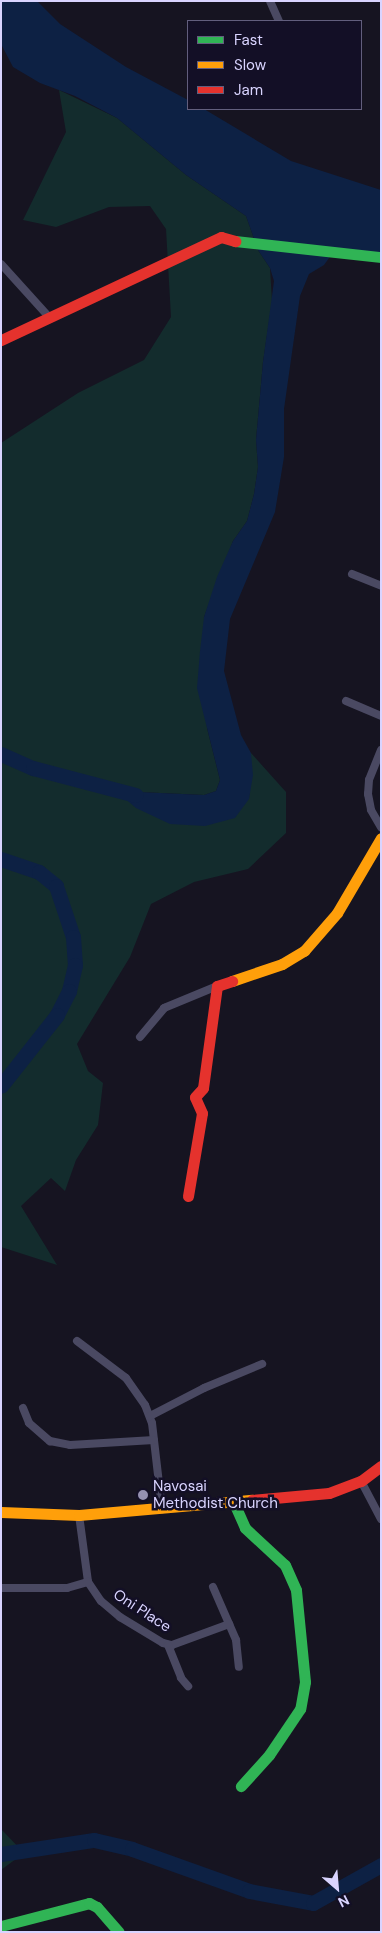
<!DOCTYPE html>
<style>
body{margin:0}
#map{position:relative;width:382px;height:1933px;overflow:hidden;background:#161421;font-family:"DM Sans",sans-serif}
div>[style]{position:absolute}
.green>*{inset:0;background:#132c2d}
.water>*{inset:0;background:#0d2144}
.river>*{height:15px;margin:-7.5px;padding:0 7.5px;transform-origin:7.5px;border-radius:7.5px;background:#0d2144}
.street>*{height:8px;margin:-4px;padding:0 4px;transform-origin:4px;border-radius:4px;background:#4a4962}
.fast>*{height:11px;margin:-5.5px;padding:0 5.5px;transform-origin:5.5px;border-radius:5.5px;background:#30b455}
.slow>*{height:11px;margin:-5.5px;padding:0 5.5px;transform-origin:5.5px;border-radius:5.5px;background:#ff9f0a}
.jam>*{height:11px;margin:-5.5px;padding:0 5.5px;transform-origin:5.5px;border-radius:5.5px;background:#e5322d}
.dots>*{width:14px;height:14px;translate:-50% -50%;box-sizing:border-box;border:2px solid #130f26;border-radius:50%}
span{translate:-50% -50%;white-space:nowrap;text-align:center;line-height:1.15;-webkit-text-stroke:5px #130f26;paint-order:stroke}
.poi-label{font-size:15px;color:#d9d4ff}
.left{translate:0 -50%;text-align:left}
.street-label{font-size:15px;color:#d9d4ff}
.frame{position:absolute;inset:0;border:2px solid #d9d4ff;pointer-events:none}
.legend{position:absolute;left:187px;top:20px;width:175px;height:90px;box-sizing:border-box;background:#130f26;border:1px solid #625e7d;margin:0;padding:6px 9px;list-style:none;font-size:15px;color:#d9d4ff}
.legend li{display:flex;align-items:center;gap:10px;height:25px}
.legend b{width:25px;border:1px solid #625e7d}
.north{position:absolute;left:312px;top:1863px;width:50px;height:50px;-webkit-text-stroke:4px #130f26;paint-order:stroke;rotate:153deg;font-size:14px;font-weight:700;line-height:20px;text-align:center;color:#d9d4ff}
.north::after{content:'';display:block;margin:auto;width:18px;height:22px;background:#d9d4ff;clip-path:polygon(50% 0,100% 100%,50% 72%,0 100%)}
</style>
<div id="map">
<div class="green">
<div style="clip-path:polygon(59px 90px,117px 118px,186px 175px,246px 216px,258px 250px,270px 268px,272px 301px,263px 362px,256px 440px,258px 467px,254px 494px,247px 521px,233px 541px,204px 617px,207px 728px,220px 780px,216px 791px,204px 795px,117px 791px,249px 799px,251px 753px,286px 792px,286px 833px,248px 869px,194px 882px,151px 904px,130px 957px,77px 1044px,88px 1071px,103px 1083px,98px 1125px,76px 1160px,65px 1191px,51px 1178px,21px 1206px,57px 1265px,1px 1247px,1px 443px,78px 393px,144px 360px,171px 317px,166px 229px,150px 206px,109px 207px,56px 227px,23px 220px,66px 132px)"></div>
<div style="clip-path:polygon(1px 1829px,24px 1853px,1px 1870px)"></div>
</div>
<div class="water">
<div style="clip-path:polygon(1px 1px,37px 1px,60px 24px,126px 67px,188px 100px,188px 109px,204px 109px,291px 161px,381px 190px,381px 253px,332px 254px,324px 265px,309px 274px,300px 296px,284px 409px,284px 457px,275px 512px,230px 619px,224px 671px,241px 735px,251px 753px,253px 775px,249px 799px,235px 818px,205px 826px,170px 824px,136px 808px,116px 791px,204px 795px,216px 791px,220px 780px,197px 688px,200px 651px,204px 617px,217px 577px,233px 541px,247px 521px,254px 494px,258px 467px,256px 440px,263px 362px,274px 281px,270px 268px,258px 250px,246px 216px,186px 175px,117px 118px,75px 96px,40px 83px,13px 67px,1px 44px)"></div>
</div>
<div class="river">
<div style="left:1px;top:754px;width:35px;rotate:24deg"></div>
<div style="left:33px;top:768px;width:106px;rotate:14.7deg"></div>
<div style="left:1px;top:859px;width:40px;rotate:18.9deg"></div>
<div style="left:39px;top:872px;width:22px;rotate:39deg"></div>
<div style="left:56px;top:886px;width:54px;rotate:71.6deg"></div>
<div style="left:73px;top:937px;width:28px;rotate:86deg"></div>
<div style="left:75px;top:965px;width:27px;rotate:103deg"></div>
<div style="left:69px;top:991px;width:27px;rotate:117deg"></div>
<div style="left:57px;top:1015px;width:90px;rotate:128.3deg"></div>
<div style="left:1px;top:1854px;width:94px;rotate:-8.6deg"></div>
<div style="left:94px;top:1840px;width:39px;rotate:13deg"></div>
<div style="left:132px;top:1849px;width:124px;rotate:19.7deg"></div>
<div style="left:249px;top:1891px;width:65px;rotate:10.6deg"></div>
<div style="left:313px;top:1903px;width:78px;rotate:-29.2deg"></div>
</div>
<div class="street">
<div style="left:270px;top:1px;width:22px;rotate:66deg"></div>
<div style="left:1px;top:264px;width:72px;rotate:47.8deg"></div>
<div style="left:352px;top:574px;width:31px;rotate:22deg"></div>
<div style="left:346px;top:701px;width:38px;rotate:23deg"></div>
<div style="left:381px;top:750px;width:32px;rotate:112deg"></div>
<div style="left:369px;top:780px;width:14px;rotate:94deg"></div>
<div style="left:368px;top:794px;width:16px;rotate:79deg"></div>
<div style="left:371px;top:810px;width:20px;rotate:60deg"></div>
<div style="left:140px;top:1037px;width:38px;rotate:-50deg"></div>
<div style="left:164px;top:1008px;width:57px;rotate:-22.5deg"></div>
<div style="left:77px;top:1341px;width:61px;rotate:37.1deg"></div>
<div style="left:126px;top:1378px;width:33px;rotate:55deg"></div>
<div style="left:145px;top:1405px;width:19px;rotate:69deg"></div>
<div style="left:152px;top:1423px;width:87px;rotate:83.4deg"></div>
<div style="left:23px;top:1408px;width:16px;rotate:68deg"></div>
<div style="left:29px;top:1423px;width:28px;rotate:41deg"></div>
<div style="left:50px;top:1441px;width:20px;rotate:11deg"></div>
<div style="left:70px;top:1445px;width:84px;rotate:-3.4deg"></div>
<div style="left:150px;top:1416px;width:61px;rotate:-27.4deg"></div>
<div style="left:204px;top:1388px;width:63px;rotate:-22.5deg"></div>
<div style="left:361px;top:1481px;width:43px;rotate:62.2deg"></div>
<div style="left:79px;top:1515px;width:68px;rotate:82.3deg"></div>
<div style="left:88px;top:1582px;width:23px;rotate:56deg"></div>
<div style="left:101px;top:1601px;width:25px;rotate:40deg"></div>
<div style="left:120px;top:1617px;width:50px;rotate:31.2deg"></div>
<div style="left:163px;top:1643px;width:9px;rotate:13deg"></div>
<div style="left:172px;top:1645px;width:61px;rotate:-20.2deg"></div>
<div style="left:213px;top:1587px;width:58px;rotate:66.5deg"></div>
<div style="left:236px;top:1640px;width:27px;rotate:84deg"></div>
<div style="left:1px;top:1588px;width:66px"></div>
<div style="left:67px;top:1588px;width:22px;rotate:-16deg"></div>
<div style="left:168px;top:1645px;width:35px;rotate:68deg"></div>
<div style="left:181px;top:1678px;width:11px;rotate:49deg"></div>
</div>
<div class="fast">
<div style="left:235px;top:241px;width:147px;rotate:6.3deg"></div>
<div style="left:234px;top:1503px;width:27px;rotate:66deg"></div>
<div style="left:245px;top:1528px;width:54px;rotate:42.8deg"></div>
<div style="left:285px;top:1565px;width:27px;rotate:66deg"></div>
<div style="left:296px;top:1590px;width:92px;rotate:84.4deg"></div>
<div style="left:305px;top:1682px;width:27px;rotate:100deg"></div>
<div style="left:300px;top:1709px;width:55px;rotate:124deg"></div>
<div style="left:269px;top:1755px;width:42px;rotate:132.1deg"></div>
<div style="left:1px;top:1926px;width:91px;rotate:-14.6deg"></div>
<div style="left:89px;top:1903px;width:9px;rotate:27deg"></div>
<div style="left:97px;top:1907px;width:33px;rotate:49deg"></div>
</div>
<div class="slow">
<div style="left:232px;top:981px;width:53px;rotate:-18.8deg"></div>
<div style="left:282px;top:964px;width:26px;rotate:-31deg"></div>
<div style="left:304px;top:951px;width:50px;rotate:-49deg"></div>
<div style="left:337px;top:913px;width:87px;rotate:-59.6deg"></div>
<div style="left:1px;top:1512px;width:78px;rotate:2.2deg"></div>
<div style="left:79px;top:1515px;width:174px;rotate:-5deg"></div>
</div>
<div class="jam">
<div style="left:1px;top:340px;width:243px;rotate:-25.1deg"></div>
<div style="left:221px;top:237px;width:15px;rotate:16deg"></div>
<div style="left:188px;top:1196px;width:84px;rotate:-80.4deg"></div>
<div style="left:202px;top:1113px;width:17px;rotate:-114deg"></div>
<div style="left:195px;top:1097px;width:12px;rotate:-48deg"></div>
<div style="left:203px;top:1088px;width:103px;rotate:-82.2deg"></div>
<div style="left:217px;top:986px;width:16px;rotate:-18deg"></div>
<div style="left:252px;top:1500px;width:77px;rotate:-5.2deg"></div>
<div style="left:329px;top:1493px;width:34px;rotate:-21deg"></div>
<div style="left:361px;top:1481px;width:25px;rotate:-37deg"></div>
</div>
<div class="dots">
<div style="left:143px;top:1495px;background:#9591b1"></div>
</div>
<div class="poi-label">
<span class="left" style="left:153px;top:1495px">Navosai<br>Methodist Church</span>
</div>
<div class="street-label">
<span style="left:142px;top:1611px;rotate:33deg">Oni Place</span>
</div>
<div class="frame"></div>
<ul class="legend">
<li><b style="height:6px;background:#30b455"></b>Fast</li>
<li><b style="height:6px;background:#ff9f0a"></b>Slow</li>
<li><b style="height:6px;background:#e5322d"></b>Jam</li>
</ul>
<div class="north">N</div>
</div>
